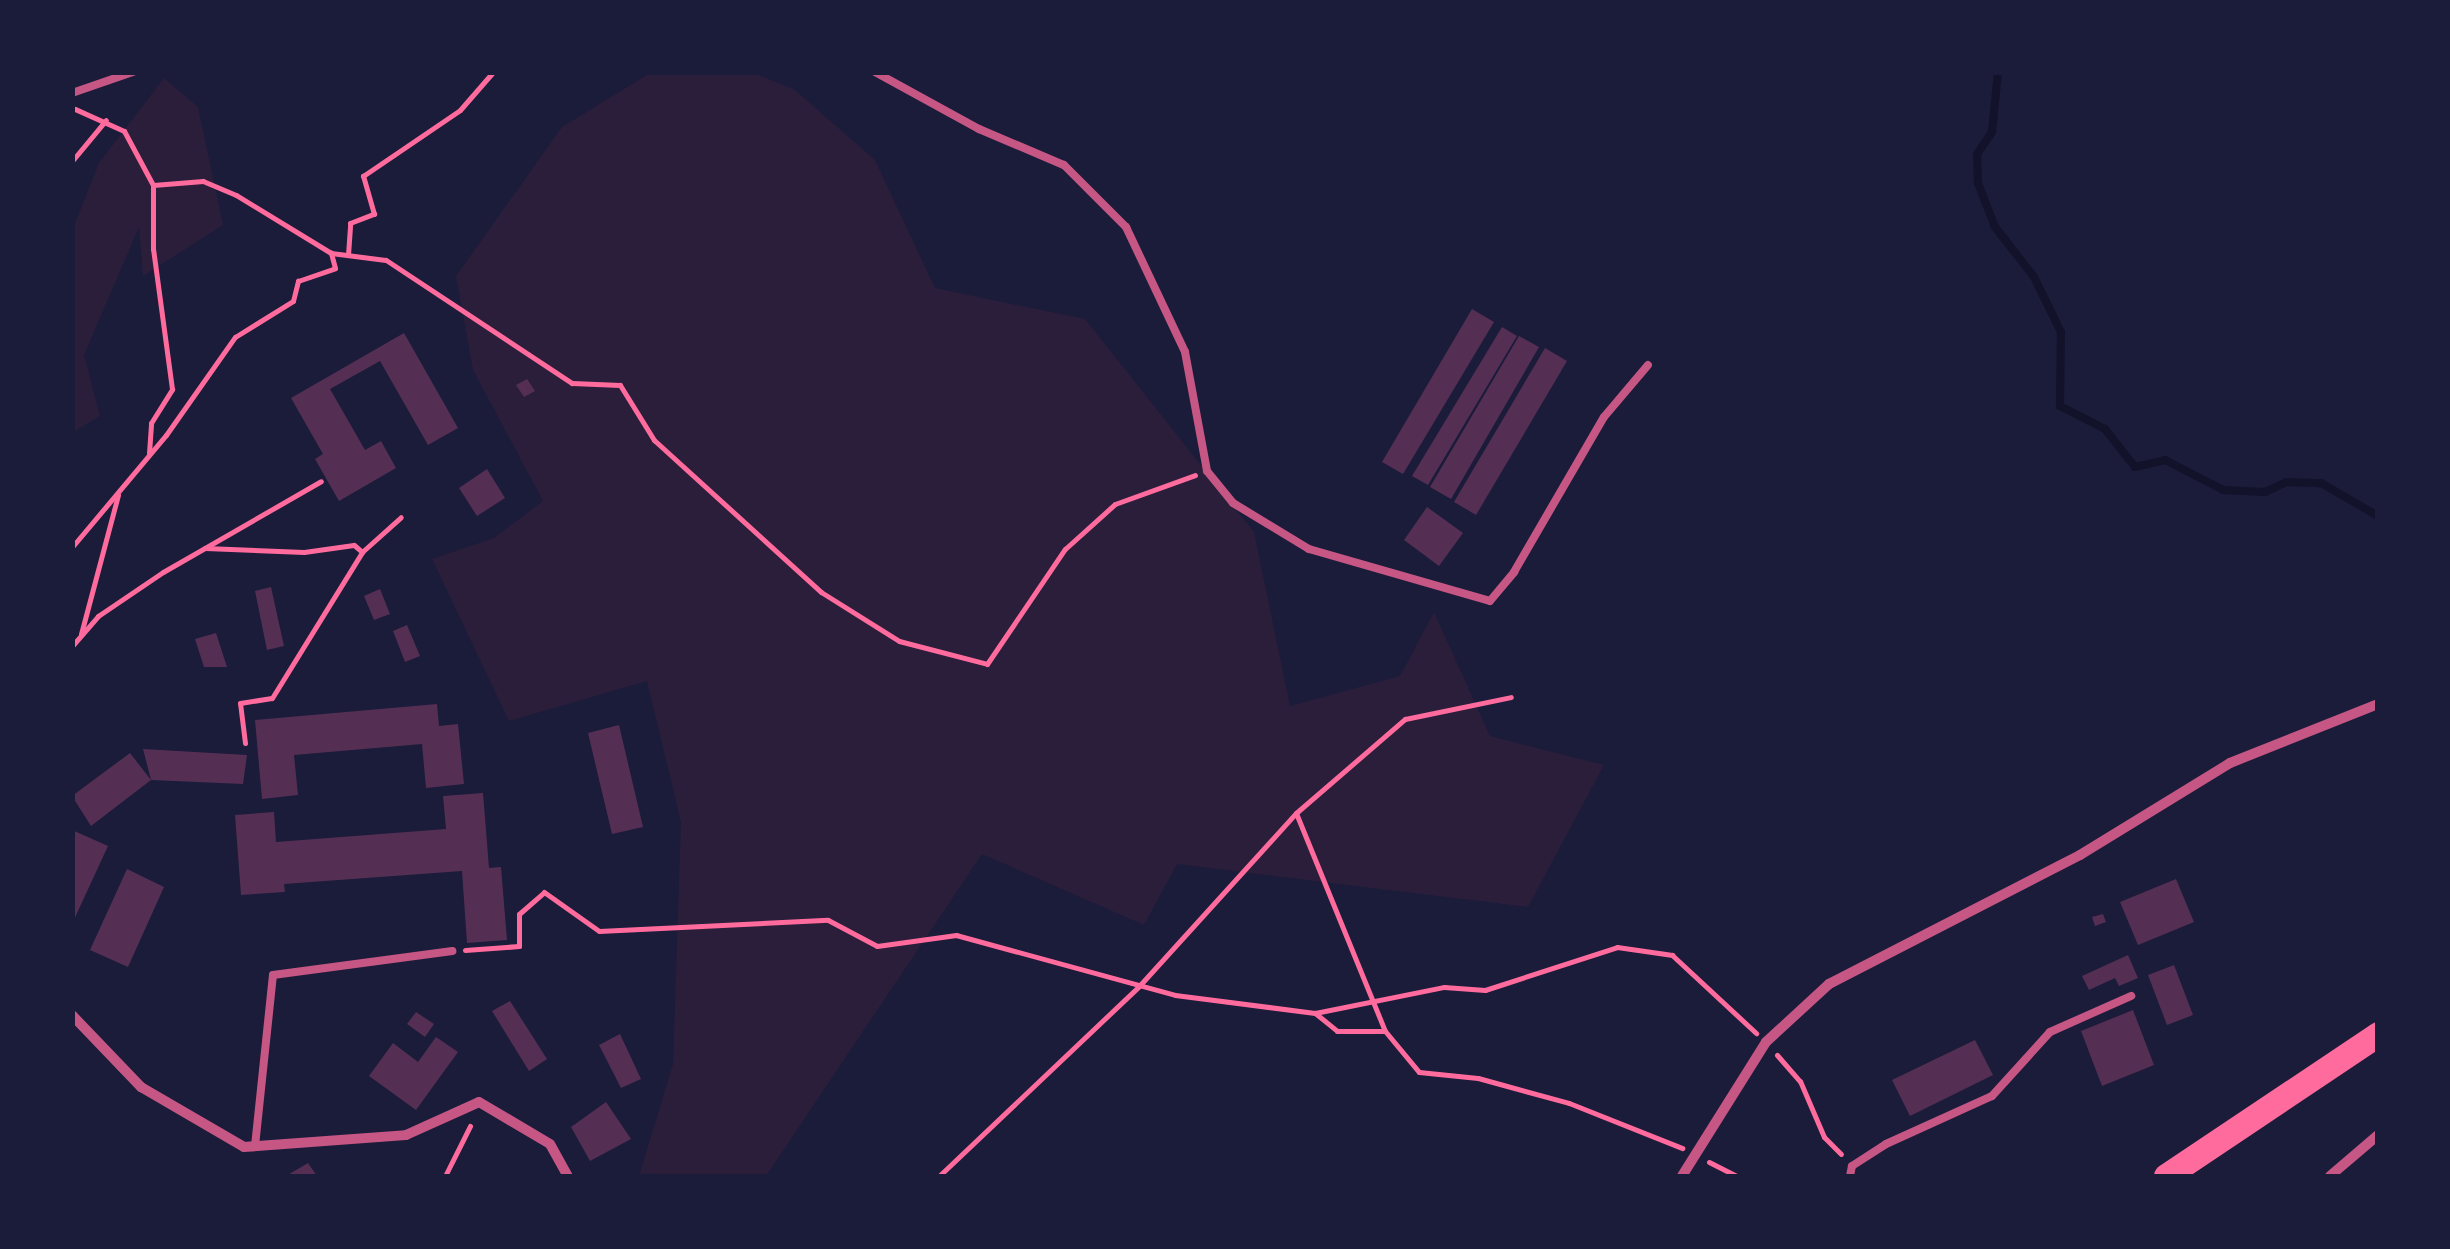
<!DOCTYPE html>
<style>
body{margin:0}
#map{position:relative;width:2450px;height:1249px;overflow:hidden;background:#1b1b3a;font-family:Arial,sans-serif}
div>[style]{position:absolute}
.green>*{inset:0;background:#2a1e3b}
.stream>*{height:8px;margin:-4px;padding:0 4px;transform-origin:4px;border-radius:4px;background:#12122b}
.building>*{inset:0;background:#542f53}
.path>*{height:5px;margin:-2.5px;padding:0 2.5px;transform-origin:2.5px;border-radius:2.5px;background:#ff6b9d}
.service>*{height:8px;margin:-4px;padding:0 4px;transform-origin:4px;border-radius:4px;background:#c65784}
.minor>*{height:10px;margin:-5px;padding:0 5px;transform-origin:5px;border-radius:5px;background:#c65784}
.primary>*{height:25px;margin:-12.5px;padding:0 12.5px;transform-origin:12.5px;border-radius:12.5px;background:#ff6b9d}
span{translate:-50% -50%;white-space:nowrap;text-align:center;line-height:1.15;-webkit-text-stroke:10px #1b1b3a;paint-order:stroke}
.frame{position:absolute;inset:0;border:75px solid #1b1b3a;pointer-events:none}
</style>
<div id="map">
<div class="green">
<div style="clip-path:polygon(650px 73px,754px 73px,795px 90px,875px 160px,935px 288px,1085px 319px,1254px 532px,1290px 706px,1400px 676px,1434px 612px,1490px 736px,1604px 765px,1528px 907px,1177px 864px,1144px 925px,982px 854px,766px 1176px,639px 1176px,673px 1064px,681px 822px,647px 681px,509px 721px,432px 559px,494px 538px,543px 501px,473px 370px,456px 276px,562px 127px)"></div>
<div style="clip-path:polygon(164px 78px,198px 107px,223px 225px,143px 276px,139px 227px,84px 355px,100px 416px,73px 432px,72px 231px,99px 163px)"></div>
</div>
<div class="stream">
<div style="left:1998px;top:72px;width:60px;rotate:95.7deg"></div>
<div style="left:1992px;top:132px;width:27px;rotate:124deg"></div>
<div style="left:1977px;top:154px;width:29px;rotate:88deg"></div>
<div style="left:1978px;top:183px;width:47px;rotate:68.9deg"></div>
<div style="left:1995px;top:227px;width:63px;rotate:52deg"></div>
<div style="left:2034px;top:277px;width:61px;rotate:63.9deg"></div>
<div style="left:2061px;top:332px;width:74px;rotate:90.8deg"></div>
<div style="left:2060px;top:406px;width:51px;rotate:27.1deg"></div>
<div style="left:2105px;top:429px;width:48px;rotate:51.7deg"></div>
<div style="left:2135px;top:467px;width:31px;rotate:-13deg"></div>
<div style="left:2165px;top:460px;width:65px;rotate:27.3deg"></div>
<div style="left:2223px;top:490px;width:42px;rotate:2.7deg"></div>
<div style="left:2265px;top:492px;width:23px;rotate:-25deg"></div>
<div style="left:2286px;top:482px;width:35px;rotate:2deg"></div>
<div style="left:2321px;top:483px;width:66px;rotate:30.1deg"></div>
</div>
<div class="building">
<div style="clip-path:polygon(1472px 309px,1494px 322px,1403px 474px,1382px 462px)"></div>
<div style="clip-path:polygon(1502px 327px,1517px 336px,1428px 485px,1412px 476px)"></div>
<div style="clip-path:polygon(404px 333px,458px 428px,428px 445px,380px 361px,330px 389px,365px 450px,381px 441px,396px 468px,339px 501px,315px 459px,323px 454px,291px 398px)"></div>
<div style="clip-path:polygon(1519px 336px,1539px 347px,1451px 499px,1430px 487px)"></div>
<div style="clip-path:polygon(1545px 348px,1567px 361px,1476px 515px,1454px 502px)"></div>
<div style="clip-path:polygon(527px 379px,535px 391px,524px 397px,516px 385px)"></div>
<div style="clip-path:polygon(487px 469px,505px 498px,477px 516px,459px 488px)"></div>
<div style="clip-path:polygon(1427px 507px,1463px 533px,1439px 566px,1404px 540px)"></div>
<div style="clip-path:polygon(271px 587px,284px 646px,267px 650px,255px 591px)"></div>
<div style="clip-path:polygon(380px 589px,390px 614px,374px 620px,364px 596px)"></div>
<div style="clip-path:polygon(407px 625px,420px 656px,405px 662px,393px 631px)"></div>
<div style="clip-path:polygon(216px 633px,227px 667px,204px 667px,195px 639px)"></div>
<div style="clip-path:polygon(437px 704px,439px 726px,458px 724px,464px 784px,426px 788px,422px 744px,294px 755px,298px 795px,262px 799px,255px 720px)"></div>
<div style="clip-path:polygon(619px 725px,643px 827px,612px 834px,588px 733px)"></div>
<div style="clip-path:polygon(143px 749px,247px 755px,243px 784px,151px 780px)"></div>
<div style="clip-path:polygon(130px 753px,151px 780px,91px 826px,72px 796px)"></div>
<div style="clip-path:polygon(483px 793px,489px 868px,501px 867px,507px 940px,467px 943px,462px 871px,284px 884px,285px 892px,241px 895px,235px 815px,274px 812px,276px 842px,446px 829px,443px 796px)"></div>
<div style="clip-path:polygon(72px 830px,108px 846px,72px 924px)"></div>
<div style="clip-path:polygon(127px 869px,164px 887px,128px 967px,90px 950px)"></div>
<div style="clip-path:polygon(2176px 879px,2194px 922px,2138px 945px,2120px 902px)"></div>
<div style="clip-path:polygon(2103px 914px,2106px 922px,2095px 926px,2092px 917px)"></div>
<div style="clip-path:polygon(2128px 955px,2138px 978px,2119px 986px,2115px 978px,2089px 990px,2082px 976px)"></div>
<div style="clip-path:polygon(2174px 965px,2193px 1015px,2167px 1025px,2148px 975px)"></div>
<div style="clip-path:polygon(510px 1001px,547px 1059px,529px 1071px,492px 1011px)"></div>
<div style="clip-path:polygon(2133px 1010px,2154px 1065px,2102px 1086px,2081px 1031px)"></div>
<div style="clip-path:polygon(416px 1012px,434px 1024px,425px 1037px,407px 1024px)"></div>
<div style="clip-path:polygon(620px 1034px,641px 1079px,621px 1088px,599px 1045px)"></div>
<div style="clip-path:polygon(436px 1037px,458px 1052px,416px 1110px,369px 1076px,393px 1043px,418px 1062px)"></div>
<div style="clip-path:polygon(1975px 1040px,1993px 1075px,1910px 1116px,1892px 1080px)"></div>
<div style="clip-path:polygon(606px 1102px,631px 1139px,590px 1161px,571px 1127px)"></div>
<div style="clip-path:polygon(308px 1163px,317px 1176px,286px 1176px)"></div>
</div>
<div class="path">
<div style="left:72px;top:161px;width:53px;rotate:-50.3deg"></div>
<div style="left:331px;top:253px;width:55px;rotate:7.3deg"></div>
<div style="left:386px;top:260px;width:223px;rotate:33.5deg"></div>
<div style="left:572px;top:383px;width:48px;rotate:2.4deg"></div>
<div style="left:620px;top:385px;width:65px;rotate:58.3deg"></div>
<div style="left:654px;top:440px;width:226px;rotate:42.3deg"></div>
<div style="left:821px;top:592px;width:92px;rotate:32.1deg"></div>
<div style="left:899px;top:641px;width:91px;rotate:14.6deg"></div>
<div style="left:987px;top:664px;width:139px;rotate:-55.9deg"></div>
<div style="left:1065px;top:549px;width:67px;rotate:-42deg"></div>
<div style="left:1115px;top:504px;width:85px;rotate:-19.9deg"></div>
<div style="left:348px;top:255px;width:32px;rotate:-86deg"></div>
<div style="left:350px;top:223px;width:26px;rotate:-21deg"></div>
<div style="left:374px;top:214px;width:40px;rotate:-106deg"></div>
<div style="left:363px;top:176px;width:117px;rotate:-34.2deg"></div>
<div style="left:460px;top:110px;width:50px;rotate:-49deg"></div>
<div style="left:149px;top:453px;width:30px;rotate:-86deg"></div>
<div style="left:151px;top:423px;width:40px;rotate:-58deg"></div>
<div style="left:172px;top:389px;width:141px;rotate:-97.7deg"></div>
<div style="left:153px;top:249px;width:64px;rotate:-90deg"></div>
<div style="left:72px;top:547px;width:146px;rotate:-50deg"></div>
<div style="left:166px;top:435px;width:120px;rotate:-54.9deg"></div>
<div style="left:235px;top:337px;width:68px;rotate:-31.8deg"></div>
<div style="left:293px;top:301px;width:21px;rotate:-76deg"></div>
<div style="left:298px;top:281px;width:39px;rotate:-19deg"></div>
<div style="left:335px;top:268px;width:16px;rotate:-105deg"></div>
<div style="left:331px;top:253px;width:111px;rotate:-148.6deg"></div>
<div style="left:236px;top:195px;width:36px;rotate:-157deg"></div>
<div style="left:203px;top:181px;width:50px;rotate:175.4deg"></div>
<div style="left:153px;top:185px;width:61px;rotate:-118.2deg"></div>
<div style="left:124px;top:131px;width:54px;rotate:-155.8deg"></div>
<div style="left:205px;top:548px;width:99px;rotate:2.3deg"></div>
<div style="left:304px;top:552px;width:50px;rotate:-8deg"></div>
<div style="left:354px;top:545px;width:11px;rotate:41deg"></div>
<div style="left:81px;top:634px;width:144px;rotate:-75.1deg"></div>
<div style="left:72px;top:646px;width:40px;rotate:-49deg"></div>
<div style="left:98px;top:616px;width:78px;rotate:-34.1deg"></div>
<div style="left:163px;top:572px;width:182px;rotate:-29.9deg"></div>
<div style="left:245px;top:743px;width:40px;rotate:-97.1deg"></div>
<div style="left:240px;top:703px;width:32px;rotate:-9deg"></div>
<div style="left:272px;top:698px;width:172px;rotate:-58.3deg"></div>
<div style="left:362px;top:552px;width:52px;rotate:-41.9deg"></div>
<div style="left:1296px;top:813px;width:144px;rotate:-40.8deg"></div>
<div style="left:1405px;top:719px;width:108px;rotate:-11.7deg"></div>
<div style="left:465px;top:950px;width:54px;rotate:-4.2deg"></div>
<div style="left:519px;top:946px;width:32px;rotate:-90deg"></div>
<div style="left:519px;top:914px;width:33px;rotate:-41deg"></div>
<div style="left:544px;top:892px;width:67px;rotate:35.3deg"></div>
<div style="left:599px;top:931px;width:229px;rotate:-2.8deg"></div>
<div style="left:828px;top:920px;width:55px;rotate:28deg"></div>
<div style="left:877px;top:946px;width:80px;rotate:-7.9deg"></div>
<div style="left:956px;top:935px;width:227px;rotate:15.3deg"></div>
<div style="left:1175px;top:995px;width:141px;rotate:7.3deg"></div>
<div style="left:1315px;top:1013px;width:28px;rotate:39deg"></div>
<div style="left:1337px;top:1031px;width:48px"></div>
<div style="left:1385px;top:1031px;width:53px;rotate:50.3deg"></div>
<div style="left:1419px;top:1072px;width:59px;rotate:5.8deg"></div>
<div style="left:1478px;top:1078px;width:94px;rotate:15.4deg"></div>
<div style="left:1569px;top:1103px;width:122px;rotate:21.7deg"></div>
<div style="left:1315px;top:1013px;width:132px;rotate:-11.4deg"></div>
<div style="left:1444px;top:987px;width:41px;rotate:4.2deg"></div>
<div style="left:1485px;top:990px;width:139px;rotate:-18deg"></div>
<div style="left:1617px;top:947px;width:56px;rotate:8.3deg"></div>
<div style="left:1672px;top:955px;width:115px;rotate:42.9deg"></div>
<div style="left:1777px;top:1055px;width:35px;rotate:49deg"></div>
<div style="left:1800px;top:1081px;width:61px;rotate:66.8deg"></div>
<div style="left:1824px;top:1137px;width:24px;rotate:45deg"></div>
<div style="left:1709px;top:1162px;width:31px;rotate:27deg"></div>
<div style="left:445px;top:1176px;width:56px;rotate:-63.4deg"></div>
<div style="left:939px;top:1176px;width:277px;rotate:-43.5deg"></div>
<div style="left:1140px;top:985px;width:232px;rotate:-47.8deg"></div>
<div style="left:1296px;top:813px;width:235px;rotate:67.8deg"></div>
</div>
<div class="service">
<div style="left:875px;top:72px;width:119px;rotate:28.7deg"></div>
<div style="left:979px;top:129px;width:92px;rotate:23deg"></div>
<div style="left:1064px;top:165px;width:88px;rotate:45deg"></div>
<div style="left:1126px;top:227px;width:138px;rotate:64.7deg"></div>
<div style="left:1185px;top:352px;width:121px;rotate:79.5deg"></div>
<div style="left:1207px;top:471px;width:41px;rotate:50.9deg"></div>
<div style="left:1233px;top:503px;width:89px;rotate:31.2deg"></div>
<div style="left:1309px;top:549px;width:188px;rotate:16deg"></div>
<div style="left:1490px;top:601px;width:38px;rotate:-50deg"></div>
<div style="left:1514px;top:572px;width:179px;rotate:-59.9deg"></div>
<div style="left:1604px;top:417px;width:68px;rotate:-49.8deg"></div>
<div style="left:72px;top:93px;width:65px;rotate:-19deg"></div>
<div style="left:255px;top:1146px;width:172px;rotate:-84deg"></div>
<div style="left:273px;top:975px;width:181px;rotate:-7.6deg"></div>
<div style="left:1850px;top:1176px;width:10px;rotate:-79deg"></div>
<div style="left:1852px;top:1166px;width:40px;rotate:-32.9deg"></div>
<div style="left:1886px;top:1144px;width:116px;rotate:-24.4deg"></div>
<div style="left:1992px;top:1096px;width:86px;rotate:-47.8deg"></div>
<div style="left:2050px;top:1032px;width:89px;rotate:-24deg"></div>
</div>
<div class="minor">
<div style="left:72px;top:1015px;width:100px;rotate:46.2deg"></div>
<div style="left:141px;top:1087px;width:119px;rotate:30.2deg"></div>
<div style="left:244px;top:1147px;width:162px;rotate:-4.2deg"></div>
<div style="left:406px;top:1135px;width:80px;rotate:-24.3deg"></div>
<div style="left:479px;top:1102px;width:82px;rotate:30.6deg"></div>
<div style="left:550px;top:1144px;width:37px;rotate:61deg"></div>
<div style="left:1682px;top:1176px;width:158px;rotate:-57.9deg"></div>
<div style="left:1766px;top:1042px;width:86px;rotate:-42.6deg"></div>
<div style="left:1829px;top:984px;width:282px;rotate:-27.2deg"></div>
<div style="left:2080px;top:855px;width:176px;rotate:-31.5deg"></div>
<div style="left:2230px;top:763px;width:159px;rotate:-21.7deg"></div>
<div style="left:2330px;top:1176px;width:63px;rotate:-40.5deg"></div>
</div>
<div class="primary">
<div style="left:2166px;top:1176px;width:255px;rotate:-33.8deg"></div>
</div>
<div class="frame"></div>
</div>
